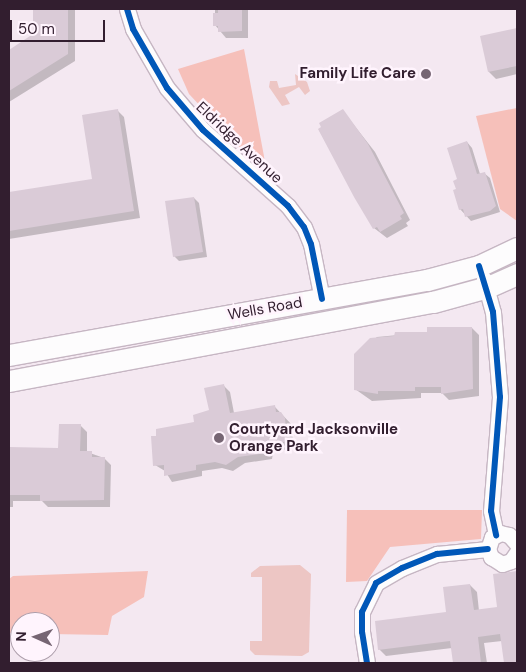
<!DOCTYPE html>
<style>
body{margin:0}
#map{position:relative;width:526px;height:672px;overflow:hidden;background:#f4e8f1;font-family:"DM Sans",sans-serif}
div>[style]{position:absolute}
.green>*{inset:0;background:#edc6c4}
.forest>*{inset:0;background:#f6c0ba}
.shadow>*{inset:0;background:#0003}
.building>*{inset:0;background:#dacbd7}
.roads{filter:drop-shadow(1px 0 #c6b6c3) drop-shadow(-1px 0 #c6b6c3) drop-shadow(0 1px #c6b6c3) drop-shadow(0 -1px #c6b6c3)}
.street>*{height:15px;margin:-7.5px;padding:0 7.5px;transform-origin:7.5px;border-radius:7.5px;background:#fdfcfd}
.secondary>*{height:21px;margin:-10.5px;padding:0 10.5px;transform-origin:10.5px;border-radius:10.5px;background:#fdfcfd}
.cycleway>*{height:6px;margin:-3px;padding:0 3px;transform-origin:3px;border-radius:3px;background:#0057b8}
.dots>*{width:14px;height:14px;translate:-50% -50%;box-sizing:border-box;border:2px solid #fff4fd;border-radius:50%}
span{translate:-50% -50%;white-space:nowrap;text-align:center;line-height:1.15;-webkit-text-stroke:5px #fff4fd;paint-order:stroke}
.poi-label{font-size:15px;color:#321e2f;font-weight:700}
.right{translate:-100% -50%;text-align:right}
.left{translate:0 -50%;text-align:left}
.street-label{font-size:15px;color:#321e2f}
.frame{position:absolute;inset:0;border:10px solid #321e2f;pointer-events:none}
.north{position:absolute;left:10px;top:612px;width:50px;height:50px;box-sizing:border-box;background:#fff4fd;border:1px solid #ad9eab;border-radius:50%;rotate:272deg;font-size:14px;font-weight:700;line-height:20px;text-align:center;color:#321e2f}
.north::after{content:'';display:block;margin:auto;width:18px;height:22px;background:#766573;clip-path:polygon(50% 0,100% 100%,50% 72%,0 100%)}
.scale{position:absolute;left:10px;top:20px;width:95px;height:22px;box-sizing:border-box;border:2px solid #321e2f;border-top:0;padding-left:6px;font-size:15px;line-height:18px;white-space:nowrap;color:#321e2f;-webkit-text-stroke:4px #fff4fd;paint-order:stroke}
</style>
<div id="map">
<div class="green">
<div style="clip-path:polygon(295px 74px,307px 82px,310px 91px,305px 95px,299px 87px,285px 95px,290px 104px,282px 106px,269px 87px,270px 81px,277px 81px,279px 88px,296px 85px)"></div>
<div style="clip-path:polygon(300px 565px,311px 574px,309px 652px,302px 656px,255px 655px,250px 650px,250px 641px,262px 641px,262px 577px,251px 577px,251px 573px,260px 566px)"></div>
</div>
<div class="forest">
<div style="clip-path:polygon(244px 49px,268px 178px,189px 94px,178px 69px)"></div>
<div style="clip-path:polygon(517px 108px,517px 221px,500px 209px,476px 116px)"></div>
<div style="clip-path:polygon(347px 510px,482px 510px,481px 539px,390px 547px,367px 581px,346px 582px)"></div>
<div style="clip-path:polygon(148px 571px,144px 597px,112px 616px,108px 635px,50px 634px,50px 622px,20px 622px,20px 633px,9px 633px,9px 579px,13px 576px)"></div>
</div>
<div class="shadow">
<div style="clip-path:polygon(35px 9px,75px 9px,75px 61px,9px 102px,9px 51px,35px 35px)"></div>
<div style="clip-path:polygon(215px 9px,248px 9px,248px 38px,226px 38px,215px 25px)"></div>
<div style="clip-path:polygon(517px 30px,517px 74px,496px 79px,489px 72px,482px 37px)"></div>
<div style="clip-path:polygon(117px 110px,124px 117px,140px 218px,9px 239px,9px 193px,93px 180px)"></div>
<div style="clip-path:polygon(343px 111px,375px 152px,410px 220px,406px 223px,408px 226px,387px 238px,374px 228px,319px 130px)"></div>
<div style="clip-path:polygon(467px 142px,472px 148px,480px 174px,484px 173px,490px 178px,500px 212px,471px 221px,460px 209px,458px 190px)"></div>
<div style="clip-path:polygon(194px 198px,199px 203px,207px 257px,179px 261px,174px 256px)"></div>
<div style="clip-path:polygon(472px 328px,479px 335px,479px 396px,449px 400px,442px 393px,421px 393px,421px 398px,372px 401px,355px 389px,355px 354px,377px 337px)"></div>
<div style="clip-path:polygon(224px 386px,230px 392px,234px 413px,275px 407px,292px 425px,293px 447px,273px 453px,272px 459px,245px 463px,233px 471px,222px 468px,202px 471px,202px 476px,172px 482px,165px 471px,155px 465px,157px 437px,195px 423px,210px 411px)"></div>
<div style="clip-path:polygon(80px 425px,87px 432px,87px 452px,104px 458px,111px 465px,110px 507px,48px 507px,42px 501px,13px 501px,13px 507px,9px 507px,9px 448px,60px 449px)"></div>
<div style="clip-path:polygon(517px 572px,517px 663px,505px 663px,502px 641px,484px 643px,487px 663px,454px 663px,452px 648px,386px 656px,379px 649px,448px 613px,470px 585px,477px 592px,479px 611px,499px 608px,495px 575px)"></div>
</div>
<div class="building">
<div style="clip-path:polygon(33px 9px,68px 9px,68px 54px,9px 91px,9px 50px,33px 34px)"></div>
<div style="clip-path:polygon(218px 9px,242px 9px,242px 31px,218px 32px,218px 26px,213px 26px,213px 13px,218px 13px)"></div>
<div style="clip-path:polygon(517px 28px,517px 66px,488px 72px,480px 36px)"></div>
<div style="clip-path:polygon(118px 109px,134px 211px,9px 231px,9px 192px,92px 179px,82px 115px)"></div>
<div style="clip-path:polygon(343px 109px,368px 144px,404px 213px,400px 216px,402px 219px,380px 232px,377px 227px,373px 229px,354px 197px,318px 129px,321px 127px,319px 123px)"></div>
<div style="clip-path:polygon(467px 141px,477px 174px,485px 172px,496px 206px,490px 211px,465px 217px,463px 209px,459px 210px,453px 190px,456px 189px,453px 181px,457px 179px,447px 148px)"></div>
<div style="clip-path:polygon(194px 197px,203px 252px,173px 257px,165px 201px)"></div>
<div style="clip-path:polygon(427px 327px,472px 327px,473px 389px,441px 394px,441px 387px,415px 387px,415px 391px,378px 391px,378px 394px,354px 390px,354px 354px,370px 338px,394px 336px,395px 332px,427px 332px)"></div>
<div style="clip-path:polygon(224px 384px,230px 413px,275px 405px,276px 412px,281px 412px,285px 418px,287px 441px,267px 446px,266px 453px,238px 457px,226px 465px,215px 462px,196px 465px,196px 470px,164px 476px,164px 465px,153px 466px,151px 436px,156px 436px,156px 429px,194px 422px,193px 415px,209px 410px,204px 388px)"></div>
<div style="clip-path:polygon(59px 424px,81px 424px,80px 451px,92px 451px,92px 457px,105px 457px,104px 500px,40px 501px,40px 495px,9px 495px,9px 447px,58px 448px)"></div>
<div style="clip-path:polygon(517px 571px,517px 663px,504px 663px,500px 634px,478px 637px,481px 663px,453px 663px,450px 641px,378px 650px,375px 621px,446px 612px,443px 587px,470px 584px,474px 610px,497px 607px,493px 574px)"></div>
</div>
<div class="roads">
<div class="street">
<div style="left:127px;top:9px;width:21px;rotate:73deg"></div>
<div style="left:133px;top:29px;width:68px;rotate:60deg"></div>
<div style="left:167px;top:88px;width:55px;rotate:49.4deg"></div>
<div style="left:203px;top:130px;width:114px;rotate:41.8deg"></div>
<div style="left:288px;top:206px;width:26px;rotate:53deg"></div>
<div style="left:304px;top:227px;width:18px;rotate:68deg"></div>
<div style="left:311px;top:244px;width:56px;rotate:78.7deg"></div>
<div style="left:484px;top:279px;width:34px;rotate:75deg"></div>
<div style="left:493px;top:312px;width:85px;rotate:85.3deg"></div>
<div style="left:500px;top:397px;width:114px;rotate:94.5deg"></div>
<div style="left:491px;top:511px;width:25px;rotate:78deg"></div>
<div style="left:517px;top:544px;width:12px;rotate:-132deg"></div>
<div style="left:509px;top:535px;width:9px;rotate:-167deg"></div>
<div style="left:500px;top:533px;width:9px;rotate:153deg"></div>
<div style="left:492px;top:537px;width:13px;rotate:108deg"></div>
<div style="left:488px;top:549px;width:9px;rotate:69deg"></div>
<div style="left:491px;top:557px;width:13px;rotate:32deg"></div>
<div style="left:502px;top:564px;width:9px;rotate:-18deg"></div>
<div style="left:511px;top:561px;width:11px;rotate:-56deg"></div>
<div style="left:367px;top:663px;width:31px;rotate:-99deg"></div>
<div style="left:362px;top:632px;width:20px;rotate:-90deg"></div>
<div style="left:362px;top:612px;width:32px;rotate:-64deg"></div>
<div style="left:376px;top:583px;width:30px;rotate:-30deg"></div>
<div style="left:402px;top:568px;width:38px;rotate:-22deg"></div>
<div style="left:437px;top:554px;width:51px;rotate:-5.6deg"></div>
</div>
<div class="secondary">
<div style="left:9px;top:355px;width:425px;rotate:-10.2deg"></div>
<div style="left:427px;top:280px;width:54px;rotate:-15.1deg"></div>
<div style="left:479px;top:266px;width:42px;rotate:-25.3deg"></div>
<div style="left:9px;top:381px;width:431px;rotate:-10.6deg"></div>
<div style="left:433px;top:302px;width:57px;rotate:-15.3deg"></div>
<div style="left:488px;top:287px;width:32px;rotate:-24deg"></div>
</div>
</div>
<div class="cycleway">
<div style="left:127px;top:9px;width:21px;rotate:73deg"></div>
<div style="left:133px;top:29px;width:68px;rotate:60deg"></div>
<div style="left:167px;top:88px;width:55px;rotate:49.4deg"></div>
<div style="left:203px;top:130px;width:114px;rotate:41.8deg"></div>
<div style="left:288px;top:206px;width:26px;rotate:53deg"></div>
<div style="left:304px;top:227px;width:18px;rotate:68deg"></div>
<div style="left:311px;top:244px;width:56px;rotate:78.7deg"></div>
<div style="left:479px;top:266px;width:48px;rotate:73.1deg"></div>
<div style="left:493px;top:312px;width:85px;rotate:85.3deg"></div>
<div style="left:500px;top:397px;width:114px;rotate:94.5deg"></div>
<div style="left:491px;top:511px;width:25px;rotate:78deg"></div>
<div style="left:367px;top:663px;width:31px;rotate:-99deg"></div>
<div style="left:362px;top:632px;width:20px;rotate:-90deg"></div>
<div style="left:362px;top:612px;width:32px;rotate:-64deg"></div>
<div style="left:376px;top:583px;width:30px;rotate:-30deg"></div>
<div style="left:402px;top:568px;width:38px;rotate:-22deg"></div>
<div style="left:437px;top:554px;width:51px;rotate:-5.6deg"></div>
</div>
<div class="dots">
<div style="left:426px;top:74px;background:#766573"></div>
<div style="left:219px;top:438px;background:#766573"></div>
</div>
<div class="poi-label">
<span class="right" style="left:416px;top:74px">Family Life Care</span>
<span class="left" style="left:229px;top:438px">Courtyard Jacksonville<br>Orange Park</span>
</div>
<div class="street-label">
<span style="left:239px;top:143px;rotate:43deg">Eldridge Avenue</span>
<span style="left:265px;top:309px;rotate:-10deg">Wells Road</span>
</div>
<div class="frame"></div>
<div class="north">N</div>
<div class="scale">50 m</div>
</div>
